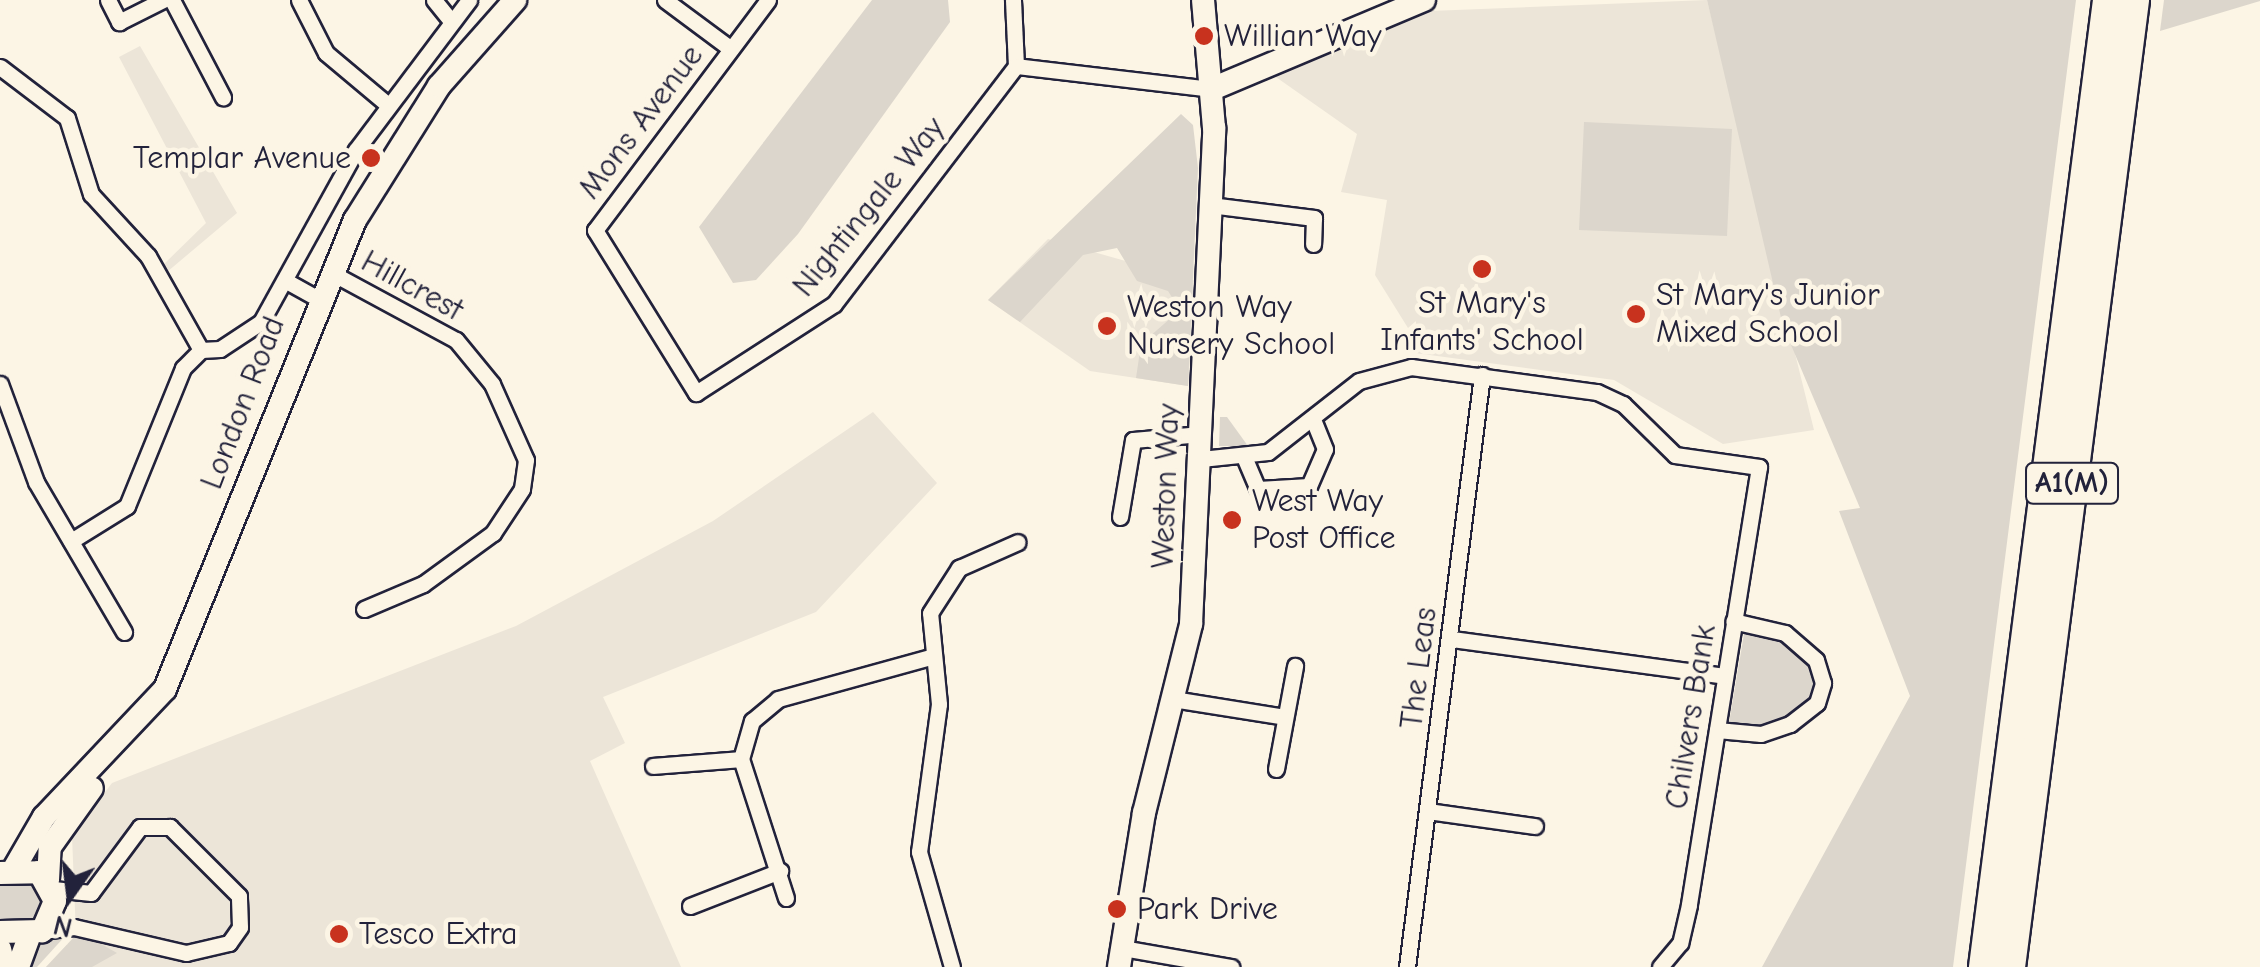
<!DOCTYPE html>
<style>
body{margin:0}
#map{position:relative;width:2260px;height:967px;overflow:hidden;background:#fcf5e5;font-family:"Comic Neue",sans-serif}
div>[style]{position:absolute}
.built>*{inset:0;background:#ece5d8}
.green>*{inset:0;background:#dcd6cc}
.roads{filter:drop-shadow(2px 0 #22223b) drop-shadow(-2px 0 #22223b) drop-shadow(0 2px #22223b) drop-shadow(0 -2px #22223b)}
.street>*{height:15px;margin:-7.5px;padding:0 7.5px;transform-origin:7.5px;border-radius:7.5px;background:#fcf5e5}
.secondary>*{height:22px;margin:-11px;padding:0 11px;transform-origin:11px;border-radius:11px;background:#fcf5e5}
.highway>*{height:30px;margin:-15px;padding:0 15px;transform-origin:15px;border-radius:15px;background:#fcf5e5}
.dots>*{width:28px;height:28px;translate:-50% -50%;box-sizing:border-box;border:5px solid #fcf5e5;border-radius:50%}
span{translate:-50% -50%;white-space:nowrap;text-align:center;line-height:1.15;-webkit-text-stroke:9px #fcf5e5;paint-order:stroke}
.shield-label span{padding:2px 8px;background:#fcf5e5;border:2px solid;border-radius:8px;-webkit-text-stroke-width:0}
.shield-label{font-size:30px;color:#22223b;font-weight:700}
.poi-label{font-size:32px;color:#22223b}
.left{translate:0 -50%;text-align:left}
.right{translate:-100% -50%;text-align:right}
.street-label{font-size:32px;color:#22223b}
.north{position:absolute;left:20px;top:847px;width:100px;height:100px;-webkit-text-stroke:8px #fcf5e5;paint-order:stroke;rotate:194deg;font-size:28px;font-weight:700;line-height:40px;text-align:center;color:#22223b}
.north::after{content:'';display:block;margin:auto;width:35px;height:45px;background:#22223b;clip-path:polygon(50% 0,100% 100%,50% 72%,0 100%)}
</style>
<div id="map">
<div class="built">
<div style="clip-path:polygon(1707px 0,1814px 430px,1723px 444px,1614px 380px,1415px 353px,1416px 321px,1408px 328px,1375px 275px,1387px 200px,1341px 192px,1357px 134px,1273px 75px,1430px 11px)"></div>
<div style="clip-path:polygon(140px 46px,237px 213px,167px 272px,163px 265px,206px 223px,119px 57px)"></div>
<div style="clip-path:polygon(1048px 239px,1196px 281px,1188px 386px,1090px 371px,988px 300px)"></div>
<div style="clip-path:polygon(873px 412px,937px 483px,816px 612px,603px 697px,625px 743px,590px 761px,681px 967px,46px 967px,76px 935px,72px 836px,112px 783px,516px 626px,713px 521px)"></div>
</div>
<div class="green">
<div style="clip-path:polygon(872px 0,948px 0,950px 22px,798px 234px,756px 280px,733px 283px,699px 227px)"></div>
<div style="clip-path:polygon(1707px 0,2076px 0,1953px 967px,1762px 967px,1910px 696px,1839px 511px,1860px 508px,1783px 326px)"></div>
<div style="clip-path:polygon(2164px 0,2260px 0,2260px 1px,2160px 31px)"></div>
<div style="clip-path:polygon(1181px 114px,1193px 125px,1198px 168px,1188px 386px,1136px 378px,1141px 344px,1180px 310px,1168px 291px,1137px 281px,1117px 248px,1083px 255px,1020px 322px,988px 300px)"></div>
<div style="clip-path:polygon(1584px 122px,1732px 129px,1727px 236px,1579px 230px)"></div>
<div style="clip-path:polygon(1220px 417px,1227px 417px,1248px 446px,1219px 446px)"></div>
<div style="clip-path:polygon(1745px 628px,1770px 630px,1814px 662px,1816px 690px,1804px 711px,1765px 730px,1729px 723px)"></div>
<div style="clip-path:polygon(34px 882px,44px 905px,38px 920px,0 923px,0 883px)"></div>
<div style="clip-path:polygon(67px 934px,37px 967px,24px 967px,37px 943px)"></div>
<div style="clip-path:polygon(76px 935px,87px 936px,117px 953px,92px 967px,46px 967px)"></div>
</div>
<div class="roads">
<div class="street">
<div style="left:108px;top:0;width:25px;rotate:63deg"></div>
<div style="left:119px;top:22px;width:49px;rotate:-26.6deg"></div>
<div style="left:172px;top:0;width:110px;rotate:62.3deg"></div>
<div style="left:299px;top:0;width:59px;rotate:63deg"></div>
<div style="left:326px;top:53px;width:81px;rotate:40deg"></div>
<div style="left:434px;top:0;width:28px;rotate:51deg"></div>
<div style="left:665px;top:0;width:82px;rotate:36.6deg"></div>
<div style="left:768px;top:0;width:288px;rotate:126.9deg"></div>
<div style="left:595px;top:230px;width:192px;rotate:58.2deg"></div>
<div style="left:696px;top:393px;width:164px;rotate:-32.8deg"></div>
<div style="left:834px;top:304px;width:300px;rotate:-52.6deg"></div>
<div style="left:1013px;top:0;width:66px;rotate:87.4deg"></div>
<div style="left:1016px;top:66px;width:197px;rotate:6.7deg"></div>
<div style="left:0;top:67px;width:84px;rotate:37.3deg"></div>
<div style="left:67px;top:118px;width:80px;rotate:72.5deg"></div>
<div style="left:91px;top:194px;width:84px;rotate:47.4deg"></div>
<div style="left:148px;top:256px;width:108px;rotate:60.6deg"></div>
<div style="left:1210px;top:205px;width:105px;rotate:7.1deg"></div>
<div style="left:1314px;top:218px;width:26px;rotate:92deg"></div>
<div style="left:330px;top:272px;width:143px;rotate:28.4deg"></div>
<div style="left:456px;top:340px;width:57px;rotate:50.7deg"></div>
<div style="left:492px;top:384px;width:83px;rotate:65.9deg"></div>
<div style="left:526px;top:460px;width:29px;rotate:98deg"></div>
<div style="left:522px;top:489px;width:53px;rotate:123.4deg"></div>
<div style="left:493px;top:533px;width:87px;rotate:143.9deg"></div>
<div style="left:423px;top:584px;width:64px;rotate:157deg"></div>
<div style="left:288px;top:282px;width:35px;rotate:29deg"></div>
<div style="left:0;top:384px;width:104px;rotate:69.8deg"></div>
<div style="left:36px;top:482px;width:174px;rotate:59.6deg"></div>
<div style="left:1201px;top:459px;width:67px;rotate:-6deg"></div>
<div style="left:1268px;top:452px;width:115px;rotate:-38deg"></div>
<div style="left:1359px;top:381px;width:54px;rotate:-15.1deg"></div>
<div style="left:1411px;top:367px;width:188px;rotate:7.7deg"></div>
<div style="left:1597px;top:392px;width:29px;rotate:25deg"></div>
<div style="left:1623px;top:404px;width:73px;rotate:44.4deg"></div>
<div style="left:1675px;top:455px;width:85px;rotate:8.1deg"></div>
<div style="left:1759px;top:467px;width:444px;rotate:99.1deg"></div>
<div style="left:1689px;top:905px;width:39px;rotate:103deg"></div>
<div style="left:1680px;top:943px;width:31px;rotate:130deg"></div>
<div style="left:1245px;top:459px;width:33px;rotate:67deg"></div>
<div style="left:1258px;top:489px;width:51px;rotate:-3.4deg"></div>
<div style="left:1309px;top:486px;width:40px;rotate:-66.6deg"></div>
<div style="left:1325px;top:449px;width:31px;rotate:-112deg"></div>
<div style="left:1120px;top:517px;width:78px;rotate:-80.4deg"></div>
<div style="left:1133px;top:440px;width:68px;rotate:-5deg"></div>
<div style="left:71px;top:541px;width:66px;rotate:-32deg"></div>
<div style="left:127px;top:506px;width:149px;rotate:-67.9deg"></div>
<div style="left:183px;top:368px;width:25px;rotate:-45deg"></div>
<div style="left:201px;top:350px;width:19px;rotate:-3deg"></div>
<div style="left:220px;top:349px;width:49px;rotate:-33.4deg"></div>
<div style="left:261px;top:322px;width:196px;rotate:-61.1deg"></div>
<div style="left:356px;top:150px;width:188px;rotate:-53deg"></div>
<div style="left:1452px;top:639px;width:275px;rotate:7.7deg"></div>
<div style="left:1179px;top:700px;width:107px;rotate:9.1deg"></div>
<div style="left:1717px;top:730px;width:44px;rotate:5.2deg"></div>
<div style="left:1761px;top:734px;width:31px;rotate:-19deg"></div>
<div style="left:1790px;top:724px;width:34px;rotate:-38deg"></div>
<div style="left:1817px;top:703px;width:21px;rotate:-73deg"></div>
<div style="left:1823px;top:683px;width:24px;rotate:-107deg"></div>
<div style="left:1816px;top:660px;width:41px;rotate:-138.9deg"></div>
<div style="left:1785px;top:633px;width:53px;rotate:-167deg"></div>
<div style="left:653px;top:766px;width:88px;rotate:-4.5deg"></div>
<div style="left:1276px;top:769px;width:105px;rotate:-79.5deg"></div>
<div style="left:1428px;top:811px;width:108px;rotate:8deg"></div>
<div style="left:786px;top:898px;width:146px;rotate:-107.9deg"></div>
<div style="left:741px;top:759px;width:40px;rotate:-74deg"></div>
<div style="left:752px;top:721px;width:34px;rotate:-40deg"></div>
<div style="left:778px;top:699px;width:158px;rotate:-15.4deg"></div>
<div style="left:690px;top:906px;width:97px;rotate:-21.3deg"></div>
<div style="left:42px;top:931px;width:32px;rotate:-7deg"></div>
<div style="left:74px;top:927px;width:115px;rotate:13.1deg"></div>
<div style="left:186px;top:953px;width:44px;rotate:-13.1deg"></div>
<div style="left:229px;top:943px;width:19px;rotate:-55deg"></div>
<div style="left:240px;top:927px;width:31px;rotate:-92deg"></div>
<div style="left:239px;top:896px;width:98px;rotate:-135deg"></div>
<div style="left:170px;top:827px;width:30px;rotate:180deg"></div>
<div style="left:140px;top:827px;width:82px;rotate:126.6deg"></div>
<div style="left:91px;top:893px;width:38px;rotate:-174deg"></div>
<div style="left:1122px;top:948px;width:111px;rotate:9.9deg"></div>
<div style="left:952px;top:967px;width:120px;rotate:-106deg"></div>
<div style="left:919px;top:852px;width:149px;rotate:-82.3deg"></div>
<div style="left:939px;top:704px;width:91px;rotate:-95.6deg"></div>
<div style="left:930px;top:613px;width:54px;rotate:-57.2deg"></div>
<div style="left:959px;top:568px;width:64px;rotate:-23.8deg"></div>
<div style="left:1407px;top:967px;width:597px;rotate:-82.78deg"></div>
</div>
<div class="secondary">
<div style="left:1212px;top:89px;width:230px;rotate:-22.8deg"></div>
<div style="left:15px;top:867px;width:58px;rotate:-59.9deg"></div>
<div style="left:44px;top:817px;width:176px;rotate:-46.6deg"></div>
<div style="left:165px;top:689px;width:506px;rotate:-67.95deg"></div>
<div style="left:355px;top:220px;width:158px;rotate:-57.9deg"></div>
<div style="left:439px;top:86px;width:115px;rotate:-48.5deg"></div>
<div style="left:0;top:873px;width:39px;rotate:-1deg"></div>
<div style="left:39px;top:872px;width:33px;rotate:61deg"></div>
<div style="left:55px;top:901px;width:33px;rotate:113deg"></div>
<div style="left:42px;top:931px;width:42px;rotate:178.6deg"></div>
<div style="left:48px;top:880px;width:33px;rotate:-87deg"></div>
<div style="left:50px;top:847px;width:72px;rotate:-54.6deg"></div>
<div style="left:0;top:949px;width:18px;rotate:77deg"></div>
<div style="left:18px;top:967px;width:32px;rotate:-70deg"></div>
<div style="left:1119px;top:967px;width:156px;rotate:-80.8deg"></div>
<div style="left:1144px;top:813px;width:195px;rotate:-76deg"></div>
<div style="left:1191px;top:624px;width:497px;rotate:-87.3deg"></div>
<div style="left:1214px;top:128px;width:128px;rotate:-94.9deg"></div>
</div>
<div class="highway">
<div style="left:1984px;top:967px;width:975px;rotate:-82.69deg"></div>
<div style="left:2010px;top:967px;width:975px;rotate:-82.69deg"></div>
</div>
</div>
<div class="dots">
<div style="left:1204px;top:36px;background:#c8321e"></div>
<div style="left:371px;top:158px;background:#c8321e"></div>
<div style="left:1482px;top:269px;background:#c8321e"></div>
<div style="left:1636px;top:314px;background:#c8321e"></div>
<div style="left:1107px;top:326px;background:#c8321e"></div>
<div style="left:1232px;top:520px;background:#c8321e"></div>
<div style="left:1117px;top:909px;background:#c8321e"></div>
<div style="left:339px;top:934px;background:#c8321e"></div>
</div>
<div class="shield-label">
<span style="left:2072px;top:483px">A1(M)</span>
</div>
<div class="poi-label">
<span class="left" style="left:1224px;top:36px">Willian Way</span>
<span class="right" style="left:351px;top:158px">Templar Avenue</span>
<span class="left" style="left:1656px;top:314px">St Mary's Junior<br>Mixed School</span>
<span style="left:1482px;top:322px">St Mary's<br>Infants' School</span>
<span class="left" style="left:1127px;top:326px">Weston Way<br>Nursery School</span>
<span class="left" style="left:1252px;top:520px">West Way<br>Post Office</span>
<span class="left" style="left:1137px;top:909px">Park Drive</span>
<span class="left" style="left:359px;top:934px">Tesco Extra</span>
</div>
<div class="street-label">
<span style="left:641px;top:122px;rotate:-53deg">Mons Avenue</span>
<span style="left:869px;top:207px;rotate:-51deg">Nightingale Way</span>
<span style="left:412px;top:286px;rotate:29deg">Hillcrest</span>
<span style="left:243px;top:403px;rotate:-69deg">London Road</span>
<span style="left:1166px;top:486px;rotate:-88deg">Weston Way</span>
<span style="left:1419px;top:668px;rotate:-83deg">The Leas</span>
<span style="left:1691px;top:717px;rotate:-81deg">Chilvers Bank</span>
</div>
<div class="north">N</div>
</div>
